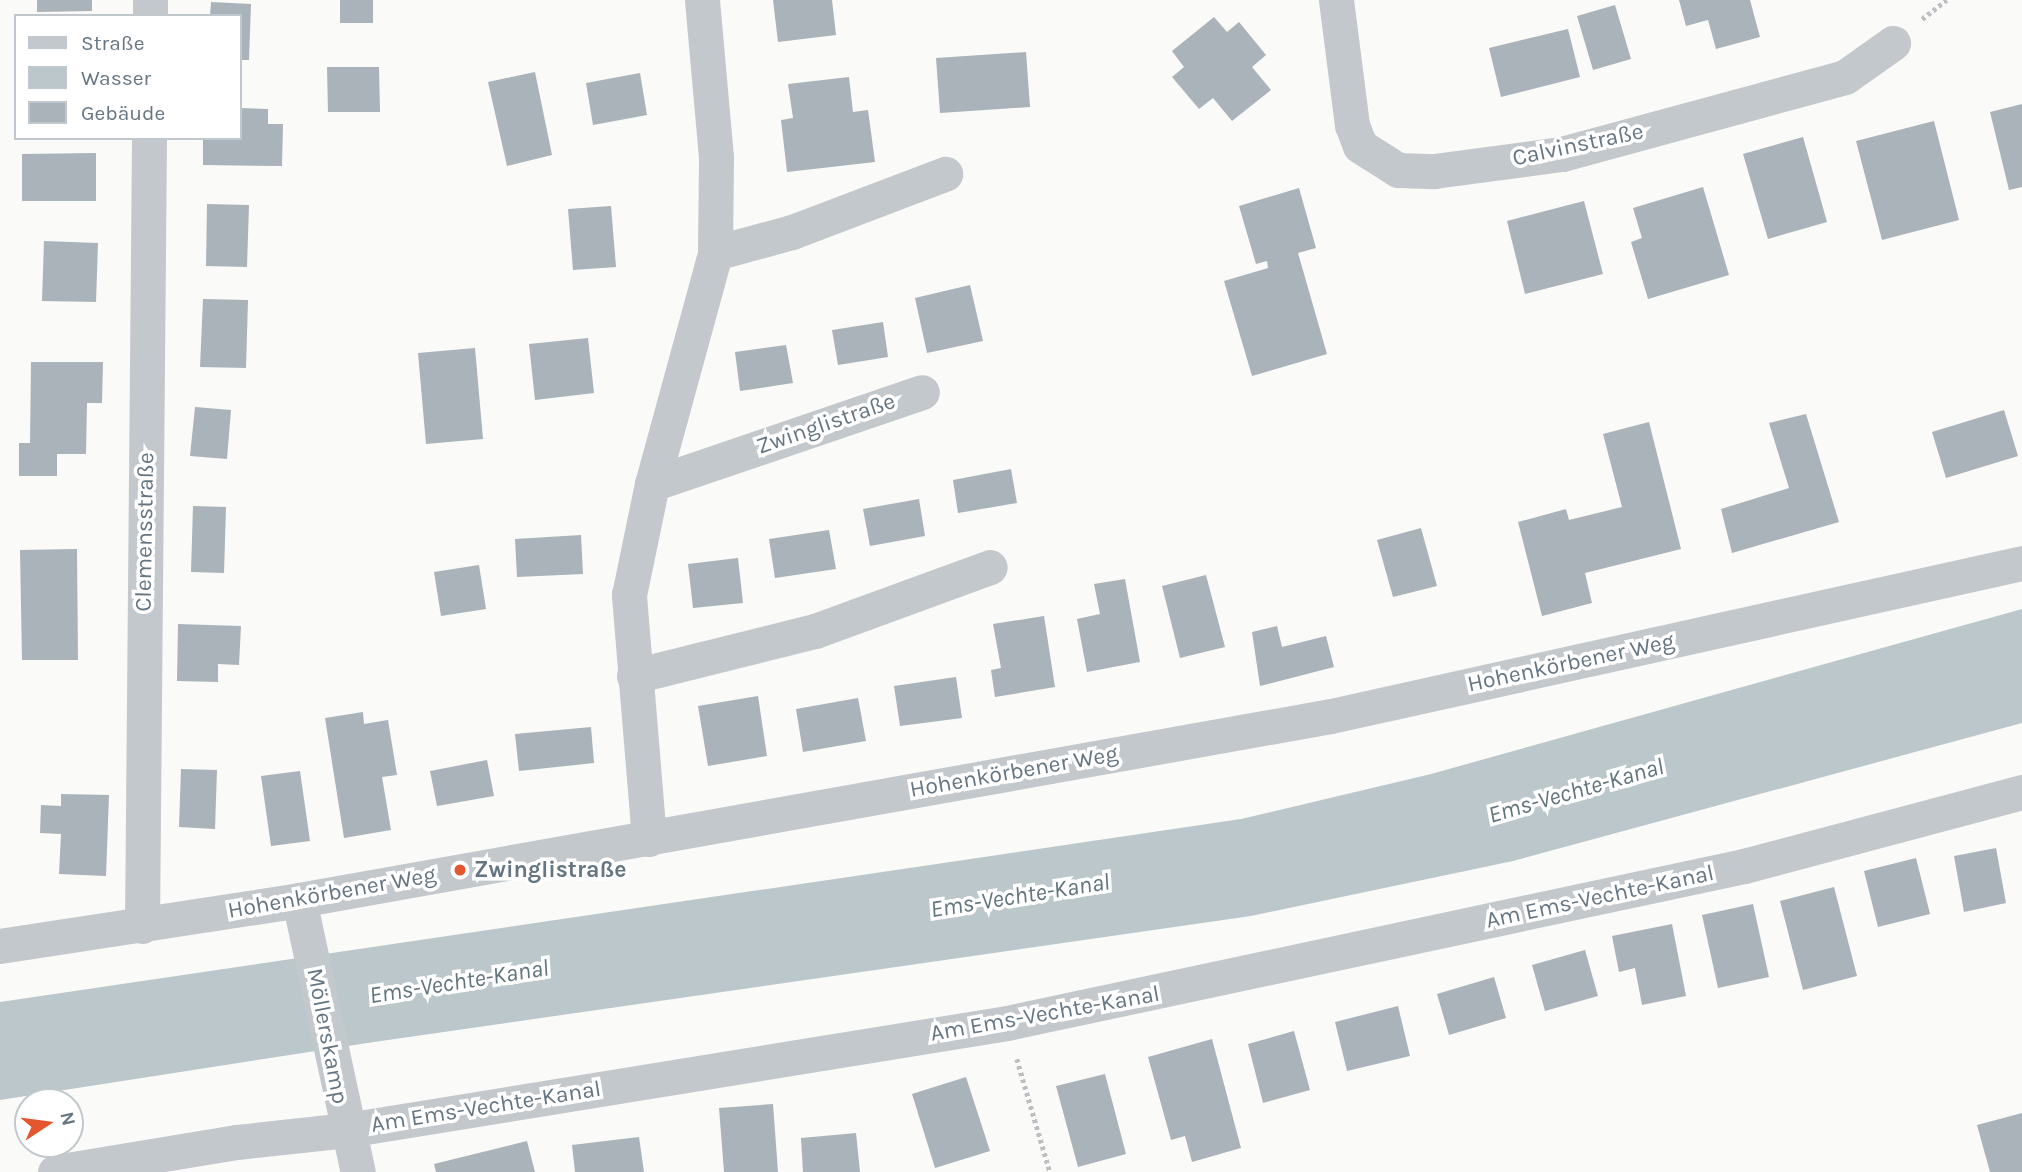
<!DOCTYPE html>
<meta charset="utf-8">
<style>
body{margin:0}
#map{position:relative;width:2022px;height:1172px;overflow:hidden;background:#fafaf8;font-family:Karla,sans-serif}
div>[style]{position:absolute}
.water>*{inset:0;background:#bbc7cb}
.building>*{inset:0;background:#aab3b9}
.path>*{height:4.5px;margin-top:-2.25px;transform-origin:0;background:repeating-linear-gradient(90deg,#bbbfc2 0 3.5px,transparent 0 7px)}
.street>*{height:35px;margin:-17.5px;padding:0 17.5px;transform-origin:17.5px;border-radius:17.5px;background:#c3c8cc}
.dots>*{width:19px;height:19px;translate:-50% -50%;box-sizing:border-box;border:4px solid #fff;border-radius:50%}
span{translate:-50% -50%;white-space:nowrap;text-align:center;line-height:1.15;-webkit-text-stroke:7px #fff;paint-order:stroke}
.street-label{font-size:23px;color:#657683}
.poi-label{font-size:23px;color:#657683;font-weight:700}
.left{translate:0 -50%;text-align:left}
.water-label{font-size:24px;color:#60757c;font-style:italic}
.legend{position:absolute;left:14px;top:14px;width:228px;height:126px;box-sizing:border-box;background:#fff;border:2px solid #c1c8cd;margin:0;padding:9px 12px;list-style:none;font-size:21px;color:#657683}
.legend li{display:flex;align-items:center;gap:14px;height:35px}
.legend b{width:35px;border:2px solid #c1c8cd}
.north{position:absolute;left:14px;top:1088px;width:70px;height:70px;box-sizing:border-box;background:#fff;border:2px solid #c1c8cd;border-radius:50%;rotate:77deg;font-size:19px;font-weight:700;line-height:28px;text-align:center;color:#657683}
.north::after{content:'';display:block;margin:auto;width:24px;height:32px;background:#e4572e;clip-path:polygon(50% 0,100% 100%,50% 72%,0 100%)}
</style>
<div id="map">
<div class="water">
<div style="clip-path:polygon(2022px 609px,2022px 723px,1513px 861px,1251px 916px,374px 1042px,0 1100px,0 1002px,1241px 819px,1431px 774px)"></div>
</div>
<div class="building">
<div style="clip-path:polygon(37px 0,92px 0,92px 11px,37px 12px)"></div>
<div style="clip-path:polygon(340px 0,373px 0,373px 23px,340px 23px)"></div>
<div style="clip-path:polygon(773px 0,832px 0,836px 35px,778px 42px)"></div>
<div style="clip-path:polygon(1679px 0,1750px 0,1760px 37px,1716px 49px,1708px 20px,1686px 26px)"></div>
<div style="clip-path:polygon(211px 2px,251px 4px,249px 60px,240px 60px,240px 16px,210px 16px)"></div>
<div style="clip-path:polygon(1615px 5px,1631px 59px,1593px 70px,1577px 16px)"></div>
<div style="clip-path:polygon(1214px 17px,1227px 32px,1239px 22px,1266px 55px,1252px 67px,1271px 90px,1232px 121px,1213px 98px,1199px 109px,1172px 77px,1184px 67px,1172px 51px)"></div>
<div style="clip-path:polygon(1568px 29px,1580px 77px,1501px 97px,1489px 48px)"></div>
<div style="clip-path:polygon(1026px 52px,1030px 107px,940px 113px,936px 58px)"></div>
<div style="clip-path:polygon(327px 67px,379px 67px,380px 112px,328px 112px)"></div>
<div style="clip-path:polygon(535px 72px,552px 155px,507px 166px,488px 82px)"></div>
<div style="clip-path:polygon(640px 73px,647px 115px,593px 125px,586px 83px)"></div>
<div style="clip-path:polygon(849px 77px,853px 112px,868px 110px,875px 162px,787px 172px,781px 120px,793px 118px,788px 84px)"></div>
<div style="clip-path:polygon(2022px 104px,2022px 187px,2009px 190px,1990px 112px)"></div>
<div style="clip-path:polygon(240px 108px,268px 109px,268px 124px,283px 124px,282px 166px,203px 165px,203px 138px,240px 138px)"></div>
<div style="clip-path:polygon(1934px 121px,1959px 220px,1882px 240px,1856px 141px)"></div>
<div style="clip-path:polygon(1803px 137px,1827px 222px,1768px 239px,1743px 154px)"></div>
<div style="clip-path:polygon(96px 153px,96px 201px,22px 201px,22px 154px)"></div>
<div style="clip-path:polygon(1703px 187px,1729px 275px,1648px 299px,1631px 242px,1642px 238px,1633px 208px)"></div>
<div style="clip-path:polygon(1299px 188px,1316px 248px,1298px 253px,1327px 354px,1252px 376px,1224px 281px,1268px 268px,1267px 261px,1256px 264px,1239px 206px)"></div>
<div style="clip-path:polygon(1584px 201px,1603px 274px,1525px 294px,1507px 221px)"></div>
<div style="clip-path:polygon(207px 204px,249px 205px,247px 267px,206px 266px)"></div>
<div style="clip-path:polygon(611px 206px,616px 267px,573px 270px,568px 209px)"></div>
<div style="clip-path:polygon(44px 241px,98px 243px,96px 302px,42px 301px)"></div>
<div style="clip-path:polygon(970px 285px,983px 341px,927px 353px,915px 298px)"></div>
<div style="clip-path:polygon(203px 299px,248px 300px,246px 368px,200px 367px)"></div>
<div style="clip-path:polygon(883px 322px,888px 357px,838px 365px,832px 330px)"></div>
<div style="clip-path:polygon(588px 338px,594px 393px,535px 400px,529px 344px)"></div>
<div style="clip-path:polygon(786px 345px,793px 383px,740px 391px,735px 352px)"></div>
<div style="clip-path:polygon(475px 348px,483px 439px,426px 444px,418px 353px)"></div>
<div style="clip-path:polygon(31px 362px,103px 362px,102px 403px,87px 403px,86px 454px,57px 454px,57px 476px,19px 476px,19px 443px,30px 443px)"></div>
<div style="clip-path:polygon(195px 407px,231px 410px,227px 459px,190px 456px)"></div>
<div style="clip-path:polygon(2004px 410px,2018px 456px,1946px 478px,1932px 432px)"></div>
<div style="clip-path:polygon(1806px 414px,1839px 522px,1732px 553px,1721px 509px,1789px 488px,1769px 423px)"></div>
<div style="clip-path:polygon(1649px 422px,1681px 549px,1585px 573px,1592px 603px,1542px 616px,1518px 522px,1566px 509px,1569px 520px,1622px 507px,1603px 434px)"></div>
<div style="clip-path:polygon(1011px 469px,1017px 503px,958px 513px,953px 480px)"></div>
<div style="clip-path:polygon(919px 499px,925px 536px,870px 546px,863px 509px)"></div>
<div style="clip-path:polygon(193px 506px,226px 507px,224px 573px,191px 572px)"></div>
<div style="clip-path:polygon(1421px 528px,1437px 586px,1393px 597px,1377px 540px)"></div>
<div style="clip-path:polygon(829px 530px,836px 569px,775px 578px,769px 539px)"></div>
<div style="clip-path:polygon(581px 535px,583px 574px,517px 577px,515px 539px)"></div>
<div style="clip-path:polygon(77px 549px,78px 660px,22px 660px,20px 550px)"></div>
<div style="clip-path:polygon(738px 558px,743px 603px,693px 608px,688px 564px)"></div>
<div style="clip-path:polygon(479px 565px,486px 609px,441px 616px,434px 572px)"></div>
<div style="clip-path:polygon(1206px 575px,1225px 647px,1180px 658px,1162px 586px)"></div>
<div style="clip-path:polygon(1125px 579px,1140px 662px,1087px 672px,1077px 619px,1100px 614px,1094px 584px)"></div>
<div style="clip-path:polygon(1044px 616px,1055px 687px,995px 697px,991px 670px,1001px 668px,993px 624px)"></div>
<div style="clip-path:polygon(178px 624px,241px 626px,239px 665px,218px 664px,218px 682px,177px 681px)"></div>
<div style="clip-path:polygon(1277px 626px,1282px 647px,1326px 636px,1334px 667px,1260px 686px,1252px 632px)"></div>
<div style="clip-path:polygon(956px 677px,962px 718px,900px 726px,894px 686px)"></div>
<div style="clip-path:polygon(758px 696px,767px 756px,708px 766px,698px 706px)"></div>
<div style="clip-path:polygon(858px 698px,866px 741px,803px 752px,796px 709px)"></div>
<div style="clip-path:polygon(363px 712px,364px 724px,388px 720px,397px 775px,382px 777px,391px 830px,344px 838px,325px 718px)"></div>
<div style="clip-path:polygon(591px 727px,594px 763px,519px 771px,515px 734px)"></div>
<div style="clip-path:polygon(487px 760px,494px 796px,437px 806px,430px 771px)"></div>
<div style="clip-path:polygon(181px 769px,217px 770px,215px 829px,179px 827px)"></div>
<div style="clip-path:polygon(300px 771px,310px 841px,271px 846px,261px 776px)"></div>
<div style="clip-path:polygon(61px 794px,109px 795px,106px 876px,59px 874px,61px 834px,40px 833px,41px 805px,61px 806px)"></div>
<div style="clip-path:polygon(1996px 848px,2006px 903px,1964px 912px,1954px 856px)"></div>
<div style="clip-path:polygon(1916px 858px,1930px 914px,1878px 927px,1864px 871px)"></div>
<div style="clip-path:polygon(1834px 887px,1857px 976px,1803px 990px,1780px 901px)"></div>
<div style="clip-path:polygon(1753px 904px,1769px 977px,1718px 988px,1702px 915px)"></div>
<div style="clip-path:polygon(1672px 924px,1686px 996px,1642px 1005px,1635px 968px,1619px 972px,1612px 936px)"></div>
<div style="clip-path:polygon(1585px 950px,1598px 996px,1545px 1011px,1532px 965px)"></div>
<div style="clip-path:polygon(1494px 977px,1506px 1018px,1449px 1035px,1437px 994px)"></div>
<div style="clip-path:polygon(1398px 1006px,1410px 1056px,1347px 1071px,1335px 1022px)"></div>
<div style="clip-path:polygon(1294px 1031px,1310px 1090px,1263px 1103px,1248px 1044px)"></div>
<div style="clip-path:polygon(1212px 1039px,1241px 1148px,1192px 1162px,1185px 1136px,1171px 1140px,1148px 1057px)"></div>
<div style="clip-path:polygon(1105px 1074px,1126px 1154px,1078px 1167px,1056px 1086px)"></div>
<div style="clip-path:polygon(966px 1077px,990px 1151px,935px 1168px,912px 1094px)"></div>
<div style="clip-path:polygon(773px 1104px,778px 1172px,724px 1172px,719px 1108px)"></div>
<div style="clip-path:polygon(2022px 1113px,2022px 1172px,1990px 1172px,1977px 1125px)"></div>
<div style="clip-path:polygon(856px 1133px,860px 1172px,803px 1172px,801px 1138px)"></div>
<div style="clip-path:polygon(639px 1137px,644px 1172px,575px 1172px,572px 1145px)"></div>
<div style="clip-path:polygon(527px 1141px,535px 1172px,436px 1172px,434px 1164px)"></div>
</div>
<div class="path">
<div style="left:1922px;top:19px;width:31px;rotate:-38deg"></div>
<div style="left:1017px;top:1059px;width:118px;rotate:73.7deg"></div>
</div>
<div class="street">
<div style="left:1336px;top:0;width:126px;rotate:82.7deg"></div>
<div style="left:1352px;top:125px;width:22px;rotate:69deg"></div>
<div style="left:1360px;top:146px;width:45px;rotate:32.3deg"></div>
<div style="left:1398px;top:170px;width:36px;rotate:2deg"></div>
<div style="left:1434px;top:171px;width:129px;rotate:-7.6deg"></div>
<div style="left:1562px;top:154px;width:293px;rotate:-15.2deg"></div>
<div style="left:1845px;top:77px;width:59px;rotate:-35.3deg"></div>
<div style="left:150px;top:16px;width:16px;rotate:-90deg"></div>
<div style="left:715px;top:253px;width:80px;rotate:-15.3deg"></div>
<div style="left:792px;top:232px;width:164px;rotate:-20.8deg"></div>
<div style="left:652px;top:484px;width:285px;rotate:-18.8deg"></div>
<div style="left:634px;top:676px;width:187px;rotate:-14deg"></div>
<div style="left:815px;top:631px;width:186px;rotate:-20.1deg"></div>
<div style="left:649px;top:839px;width:245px;rotate:-94.7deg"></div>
<div style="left:629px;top:595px;width:113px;rotate:-78.3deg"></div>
<div style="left:652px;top:484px;width:239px;rotate:-74.7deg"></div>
<div style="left:715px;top:253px;width:96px;rotate:-89.4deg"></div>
<div style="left:716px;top:157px;width:158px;rotate:-95.1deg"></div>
<div style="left:299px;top:900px;width:278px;rotate:77.8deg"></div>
<div style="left:142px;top:926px;width:788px;rotate:-89.49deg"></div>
<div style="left:0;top:946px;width:303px;rotate:-8.7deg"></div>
<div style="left:299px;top:900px;width:1048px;rotate:-10.11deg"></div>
<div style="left:1331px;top:716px;width:708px;rotate:-12.48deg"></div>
<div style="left:55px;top:1172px;width:184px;rotate:-9.4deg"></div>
<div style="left:237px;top:1142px;width:111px;rotate:-6.2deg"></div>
<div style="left:347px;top:1130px;width:669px;rotate:-9.21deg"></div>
<div style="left:1007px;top:1023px;width:754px;rotate:-12.03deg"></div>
<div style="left:1744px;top:866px;width:288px;rotate:-14.9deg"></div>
</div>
<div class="dots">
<div style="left:460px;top:870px;background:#e4572e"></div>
</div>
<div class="street-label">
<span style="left:1578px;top:145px;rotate:-12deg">Calvinstraße</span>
<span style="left:826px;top:424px;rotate:-19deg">Zwinglistraße</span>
<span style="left:145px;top:532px;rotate:-89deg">Clemensstraße</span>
<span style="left:1571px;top:663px;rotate:-12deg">Hohenkörbener Weg</span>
<span style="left:1014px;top:772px;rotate:-10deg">Hohenkörbener Weg</span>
<span style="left:332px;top:893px;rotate:-10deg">Hohenkörbener Weg</span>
<span style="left:1600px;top:897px;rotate:-12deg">Am Ems-Vechte-Kanal</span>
<span style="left:1045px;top:1014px;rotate:-10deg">Am Ems-Vechte-Kanal</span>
<span style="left:327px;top:1036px;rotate:79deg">Möllerskamp</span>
<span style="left:486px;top:1107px;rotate:-9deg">Am Ems-Vechte-Kanal</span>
</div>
<div class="poi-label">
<span class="left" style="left:474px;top:870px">Zwinglistraße</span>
</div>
<div class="water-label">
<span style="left:1576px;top:791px;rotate:-16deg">Ems-Vechte-Kanal</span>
<span style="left:1020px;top:896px;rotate:-9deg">Ems-Vechte-Kanal</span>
<span style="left:459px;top:982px;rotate:-9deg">Ems-Vechte-Kanal</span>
</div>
<ul class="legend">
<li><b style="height:9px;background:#c3c8cc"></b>Straße</li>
<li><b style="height:19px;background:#bbc7cb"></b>Wasser</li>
<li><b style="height:19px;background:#aab3b9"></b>Gebäude</li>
</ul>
<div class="north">N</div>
</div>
